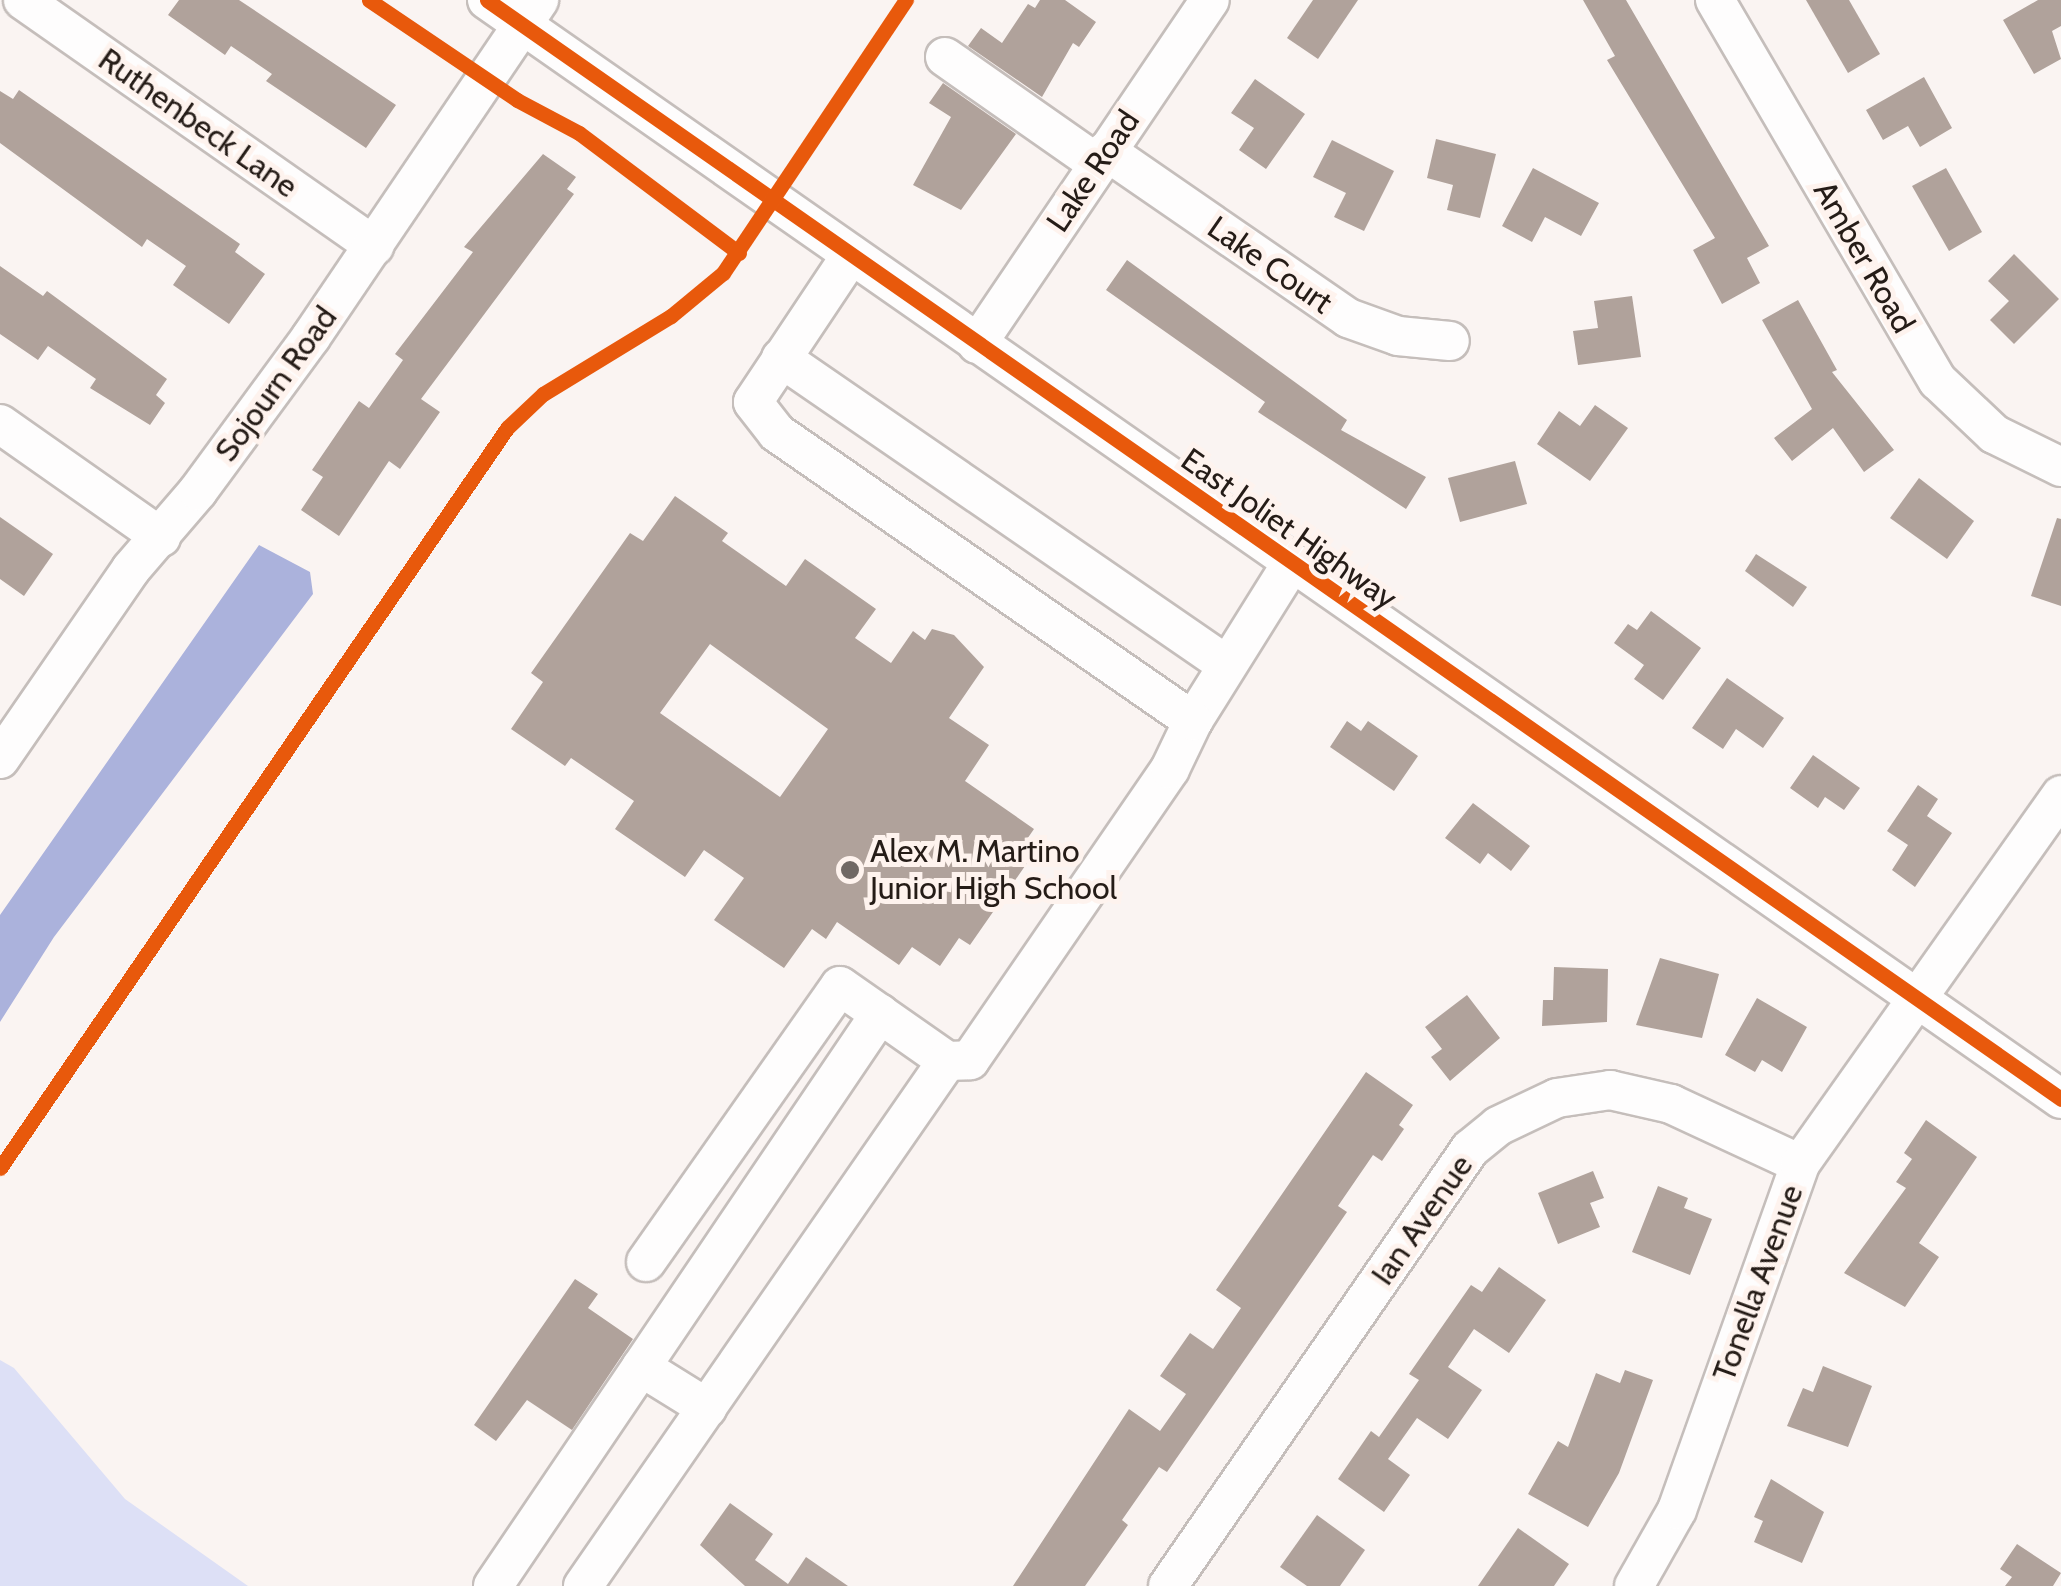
<!DOCTYPE html>
<style>
body{margin:0}
#map{position:relative;width:2061px;height:1586px;overflow:hidden;background:#faf4f2;font-family:Cabin,sans-serif}
div>[style]{position:absolute}
.green>*{inset:0;background:#dde0f6}
.water>*{inset:0;background:#abb2dc}
.building>*{inset:0;background:#b0a29b}
.roads{filter:drop-shadow(2px 0 #c5bebb) drop-shadow(-2px 0 #c5bebb) drop-shadow(0 2px #c5bebb) drop-shadow(0 -2px #c5bebb)}
.minor>*{height:38px;margin:-19px;padding:0 19px;transform-origin:19px;border-radius:19px;background:#fefdfd}
.cycleway>*{height:15px;margin:-7.5px;padding:0 7.5px;transform-origin:7.5px;border-radius:7.5px;background:#e8590c}
.dots>*{width:28px;height:28px;translate:-50% -50%;box-sizing:border-box;border:5px solid #fef3ee;border-radius:50%}
span{translate:-50% -50%;white-space:nowrap;text-align:center;line-height:1.15;-webkit-text-stroke:10px #fef3ee;paint-order:stroke}
.street-label{font-size:32px;color:#251c17}
.poi-label{font-size:32px;color:#251c17}
.left{translate:0 -50%;text-align:left}
</style>
<div id="map">
<div class="green">
<div style="clip-path:polygon(0 1360px,14px 1368px,125px 1499px,248px 1586px,0 1586px)"></div>
</div>
<div class="water">
<div style="clip-path:polygon(259px 545px,310px 572px,313px 594px,54px 937px,0 1022px,0 915px)"></div>
</div>
<div class="building">
<div style="clip-path:polygon(179px 0,239px 0,396px 105px,366px 148px,266px 81px,272px 74px,231px 46px,225px 55px,168px 15px)"></div>
<div style="clip-path:polygon(1040px 0,1065px 0,1096px 22px,1079px 47px,1073px 43px,1042px 97px,968px 46px,981px 28px,1002px 43px,1028px 4px,1035px 8px)"></div>
<div style="clip-path:polygon(1313px 0,1358px 0,1318px 59px,1287px 38px)"></div>
<div style="clip-path:polygon(1583px 0,1626px 0,1769px 246px,1747px 258px,1760px 283px,1722px 304px,1693px 250px,1715px 238px,1607px 60px,1615px 56px)"></div>
<div style="clip-path:polygon(1806px 0,1849px 0,1880px 54px,1848px 73px)"></div>
<div style="clip-path:polygon(2038px 0,2061px 0,2061px 26px,2052px 31px,2061px 59px,2034px 74px,2003px 20px)"></div>
<div style="clip-path:polygon(1924px 77px,1952px 128px,1920px 147px,1908px 126px,1883px 140px,1866px 110px)"></div>
<div style="clip-path:polygon(1255px 79px,1305px 114px,1266px 169px,1239px 150px,1254px 128px,1231px 113px)"></div>
<div style="clip-path:polygon(943px 83px,1016px 134px,961px 210px,913px 185px,951px 117px,929px 103px)"></div>
<div style="clip-path:polygon(19px 90px,240px 244px,235px 252px,265px 274px,229px 324px,173px 285px,186px 266px,147px 239px,142px 247px,0 143px,0 91px,13px 99px)"></div>
<div style="clip-path:polygon(1436px 139px,1496px 154px,1480px 218px,1447px 210px,1453px 185px,1427px 178px)"></div>
<div style="clip-path:polygon(1332px 140px,1394px 171px,1364px 231px,1334px 217px,1346px 193px,1313px 177px)"></div>
<div style="clip-path:polygon(543px 154px,576px 177px,567px 189px,574px 194px,421px 399px,440px 412px,400px 469px,389px 461px,339px 536px,301px 510px,323px 477px,312px 470px,359px 401px,369px 408px,403px 360px,395px 354px,473px 252px,464px 247px)"></div>
<div style="clip-path:polygon(1533px 168px,1599px 203px,1581px 236px,1545px 217px,1532px 242px,1502px 226px)"></div>
<div style="clip-path:polygon(1946px 168px,1982px 232px,1949px 251px,1912px 186px)"></div>
<div style="clip-path:polygon(2014px 254px,2059px 299px,2014px 344px,1990px 320px,2009px 301px,1988px 281px)"></div>
<div style="clip-path:polygon(1127px 260px,1347px 420px,1341px 430px,1426px 477px,1406px 509px,1258px 412px,1265px 402px,1106px 290px)"></div>
<div style="clip-path:polygon(0 266px,43px 296px,47px 291px,167px 379px,156px 395px,165px 403px,150px 425px,90px 388px,96px 379px,48px 346px,38px 360px,0 334px)"></div>
<div style="clip-path:polygon(1632px 296px,1641px 357px,1578px 365px,1573px 331px,1598px 328px,1594px 301px)"></div>
<div style="clip-path:polygon(1798px 300px,1837px 370px,1832px 372px,1894px 450px,1864px 472px,1833px 428px,1792px 461px,1774px 438px,1812px 409px,1762px 320px)"></div>
<div style="clip-path:polygon(1595px 405px,1628px 428px,1590px 481px,1537px 444px,1559px 411px,1580px 426px)"></div>
<div style="clip-path:polygon(1515px 461px,1527px 504px,1460px 522px,1448px 478px)"></div>
<div style="clip-path:polygon(1919px 478px,1974px 521px,1947px 559px,1890px 518px)"></div>
<div style="clip-path:polygon(evenodd,675px 496px,728px 533px,722px 541px,786px 586px,805px 559px,876px 609px,855px 638px,891px 663px,913px 631px,925px 640px,932px 629px,954px 635px,984px 667px,949px 718px,989px 745px,965px 781px,1034px 829px,1023px 845px,1034px 853px,970px 945px,959px 938px,940px 966px,912px 947px,899px 965px,837px 922px,826px 939px,812px 929px,784px 968px,714px 920px,744px 878px,704px 850px,685px 877px,615px 829px,634px 801px,571px 758px,565px 766px,511px 729px,543px 682px,531px 673px,630px 533px,643px 541px,675px 496px,710px 644px,828px 729px,780px 797px,660px 713px,710px 644px)"></div>
<div style="clip-path:polygon(0 517px,53px 554px,24px 596px,0 579px)"></div>
<div style="clip-path:polygon(2057px 518px,2061px 519px,2061px 606px,2031px 596px)"></div>
<div style="clip-path:polygon(1756px 554px,1807px 587px,1793px 607px,1745px 571px)"></div>
<div style="clip-path:polygon(1651px 611px,1701px 648px,1663px 700px,1634px 679px,1644px 665px,1614px 643px,1628px 624px,1637px 630px)"></div>
<div style="clip-path:polygon(1727px 678px,1784px 718px,1763px 748px,1736px 729px,1723px 749px,1692px 728px)"></div>
<div style="clip-path:polygon(1347px 721px,1361px 731px,1368px 721px,1418px 756px,1394px 791px,1330px 747px)"></div>
<div style="clip-path:polygon(1813px 755px,1860px 788px,1844px 810px,1825px 797px,1818px 808px,1790px 788px)"></div>
<div style="clip-path:polygon(1918px 785px,1938px 799px,1927px 816px,1952px 833px,1915px 887px,1892px 870px,1908px 845px,1887px 831px)"></div>
<div style="clip-path:polygon(1473px 803px,1530px 846px,1511px 871px,1488px 853px,1480px 864px,1445px 838px)"></div>
<div style="clip-path:polygon(1660px 958px,1719px 974px,1702px 1038px,1636px 1025px)"></div>
<div style="clip-path:polygon(1554px 967px,1608px 969px,1607px 1022px,1542px 1026px,1543px 1000px,1553px 1000px)"></div>
<div style="clip-path:polygon(1467px 995px,1500px 1038px,1450px 1081px,1431px 1057px,1442px 1049px,1425px 1027px)"></div>
<div style="clip-path:polygon(1757px 998px,1807px 1027px,1782px 1072px,1762px 1060px,1755px 1072px,1725px 1055px)"></div>
<div style="clip-path:polygon(1366px 1072px,1413px 1105px,1399px 1125px,1404px 1129px,1382px 1161px,1373px 1155px,1338px 1206px,1347px 1212px,1167px 1472px,1159px 1467px,1122px 1520px,1128px 1525px,1085px 1586px,1013px 1586px,1129px 1409px,1160px 1431px,1186px 1394px,1160px 1376px,1190px 1333px,1213px 1349px,1241px 1308px,1216px 1290px)"></div>
<div style="clip-path:polygon(1926px 1120px,1977px 1157px,1919px 1243px,1939px 1257px,1905px 1307px,1844px 1273px,1906px 1188px,1896px 1182px,1912px 1159px,1904px 1153px)"></div>
<div style="clip-path:polygon(1593px 1171px,1604px 1198px,1590px 1203px,1600px 1227px,1558px 1244px,1538px 1193px)"></div>
<div style="clip-path:polygon(1658px 1186px,1688px 1198px,1684px 1208px,1712px 1219px,1690px 1275px,1632px 1252px)"></div>
<div style="clip-path:polygon(1499px 1267px,1546px 1300px,1509px 1353px,1474px 1329px,1448px 1367px,1482px 1390px,1448px 1439px,1417px 1418px,1388px 1459px,1410px 1475px,1384px 1512px,1338px 1479px,1371px 1431px,1379px 1437px,1419px 1380px,1409px 1374px,1471px 1285px,1482px 1292px)"></div>
<div style="clip-path:polygon(575px 1279px,598px 1294px,588px 1308px,633px 1339px,572px 1430px,527px 1400px,496px 1441px,474px 1425px)"></div>
<div style="clip-path:polygon(1823px 1366px,1872px 1386px,1848px 1447px,1787px 1426px,1803px 1388px,1813px 1392px)"></div>
<div style="clip-path:polygon(1625px 1370px,1653px 1380px,1619px 1473px,1588px 1527px,1528px 1494px,1558px 1441px,1568px 1447px,1596px 1373px,1620px 1383px)"></div>
<div style="clip-path:polygon(1771px 1479px,1824px 1512px,1802px 1563px,1754px 1542px,1763px 1521px,1754px 1517px)"></div>
<div style="clip-path:polygon(730px 1503px,773px 1534px,755px 1560px,788px 1584px,806px 1557px,848px 1586px,745px 1586px,700px 1545px)"></div>
<div style="clip-path:polygon(1317px 1515px,1365px 1550px,1340px 1586px,1307px 1586px,1280px 1567px)"></div>
<div style="clip-path:polygon(1518px 1528px,1569px 1564px,1554px 1586px,1478px 1586px)"></div>
<div style="clip-path:polygon(2017px 1544px,2061px 1573px,2053px 1586px,2005px 1586px,2012px 1577px,2000px 1569px)"></div>
</div>
<div class="roads">
<div class="minor">
<div style="left:23px;top:0;width:429px;rotate:35deg"></div>
<div style="left:487px;top:0;width:1920px;rotate:34.92deg"></div>
<div style="left:1715px;top:0;width:441px;rotate:59.7deg"></div>
<div style="left:1938px;top:381px;width:77px;rotate:43.4deg"></div>
<div style="left:1994px;top:434px;width:75px;rotate:26.2deg"></div>
<div style="left:945px;top:57px;width:187px;rotate:35deg"></div>
<div style="left:1106px;top:151px;width:294px;rotate:34.6deg"></div>
<div style="left:1348px;top:318px;width:53px;rotate:19.8deg"></div>
<div style="left:1398px;top:336px;width:52px;rotate:5.5deg"></div>
<div style="left:977px;top:344px;width:415px;rotate:-55.9deg"></div>
<div style="left:781px;top:358px;width:538px;rotate:34.55deg"></div>
<div style="left:0;top:424px;width:197px;rotate:35.1deg"></div>
<div style="left:1193px;top:721px;width:185px;rotate:-58deg"></div>
<div style="left:0;top:759px;width:231px;rotate:-55.4deg"></div>
<div style="left:131px;top:569px;width:103px;rotate:-49.3deg"></div>
<div style="left:198px;top:491px;width:191px;rotate:-53.7deg"></div>
<div style="left:311px;top:337px;width:407px;rotate:-55.9deg"></div>
<div style="left:646px;top:1262px;width:337px;rotate:-54.9deg"></div>
<div style="left:840px;top:986px;width:131px;rotate:35deg"></div>
<div style="left:947px;top:1061px;width:23px;rotate:-2deg"></div>
<div style="left:970px;top:1060px;width:353px;rotate:-55.5deg"></div>
<div style="left:1170px;top:769px;width:53px;rotate:-64.4deg"></div>
<div style="left:1193px;top:721px;width:506px;rotate:-145.3deg"></div>
<div style="left:777px;top:433px;width:39px;rotate:-128deg"></div>
<div style="left:753px;top:402px;width:177px;rotate:-56.3deg"></div>
<div style="left:641px;top:1367px;width:78px;rotate:31.8deg"></div>
<div style="left:493px;top:1586px;width:691px;rotate:-55.92deg"></div>
<div style="left:583px;top:1586px;width:639px;rotate:-55.27deg"></div>
<div style="left:1168px;top:1586px;width:531px;rotate:-55.35deg"></div>
<div style="left:1470px;top:1149px;width:36px;rotate:-39deg"></div>
<div style="left:1498px;top:1126px;width:65px;rotate:-25.4deg"></div>
<div style="left:1557px;top:1098px;width:54px;rotate:-8.6deg"></div>
<div style="left:1610px;top:1090px;width:63px;rotate:12.9deg"></div>
<div style="left:1671px;top:1104px;width:142px;rotate:24.9deg"></div>
<div style="left:1634px;top:1586px;width:87px;rotate:-60.5deg"></div>
<div style="left:1677px;top:1510px;width:367px;rotate:-70.4deg"></div>
<div style="left:1800px;top:1164px;width:452px;rotate:-54.7deg"></div>
</div>
</div>
<div class="cycleway">
<div style="left:369px;top:0;width:179px;rotate:34deg"></div>
<div style="left:517px;top:100px;width:70px;rotate:28deg"></div>
<div style="left:579px;top:133px;width:200px;rotate:36.9deg"></div>
<div style="left:487px;top:0;width:1920px;rotate:34.92deg"></div>
<div style="left:0;top:1168px;width:897px;rotate:-55.58deg"></div>
<div style="left:507px;top:428px;width:50px;rotate:-43.4deg"></div>
<div style="left:543px;top:394px;width:150px;rotate:-31.4deg"></div>
<div style="left:671px;top:316px;width:67px;rotate:-39.6deg"></div>
<div style="left:723px;top:273px;width:329px;rotate:-56.2deg"></div>
</div>
<div class="dots">
<div style="left:850px;top:870px;background:#706864"></div>
</div>
<div class="street-label">
<span style="left:198px;top:123px;rotate:35deg">Ruthenbeck Lane</span>
<span style="left:1093px;top:171px;rotate:-56deg">Lake Road</span>
<span style="left:1864px;top:257px;rotate:60deg">Amber Road</span>
<span style="left:1270px;top:265px;rotate:35deg">Lake Court</span>
<span style="left:276px;top:384px;rotate:-54deg">Sojourn Road</span>
<span style="left:1289px;top:529px;rotate:35deg">East Joliet Highway</span>
<span style="left:1422px;top:1220px;rotate:-55deg">Ian Avenue</span>
<span style="left:1758px;top:1283px;rotate:-70deg">Tonella Avenue</span>
</div>
<div class="poi-label">
<span class="left" style="left:870px;top:870px">Alex M. Martino<br>Junior High School</span>
</div>
</div>
